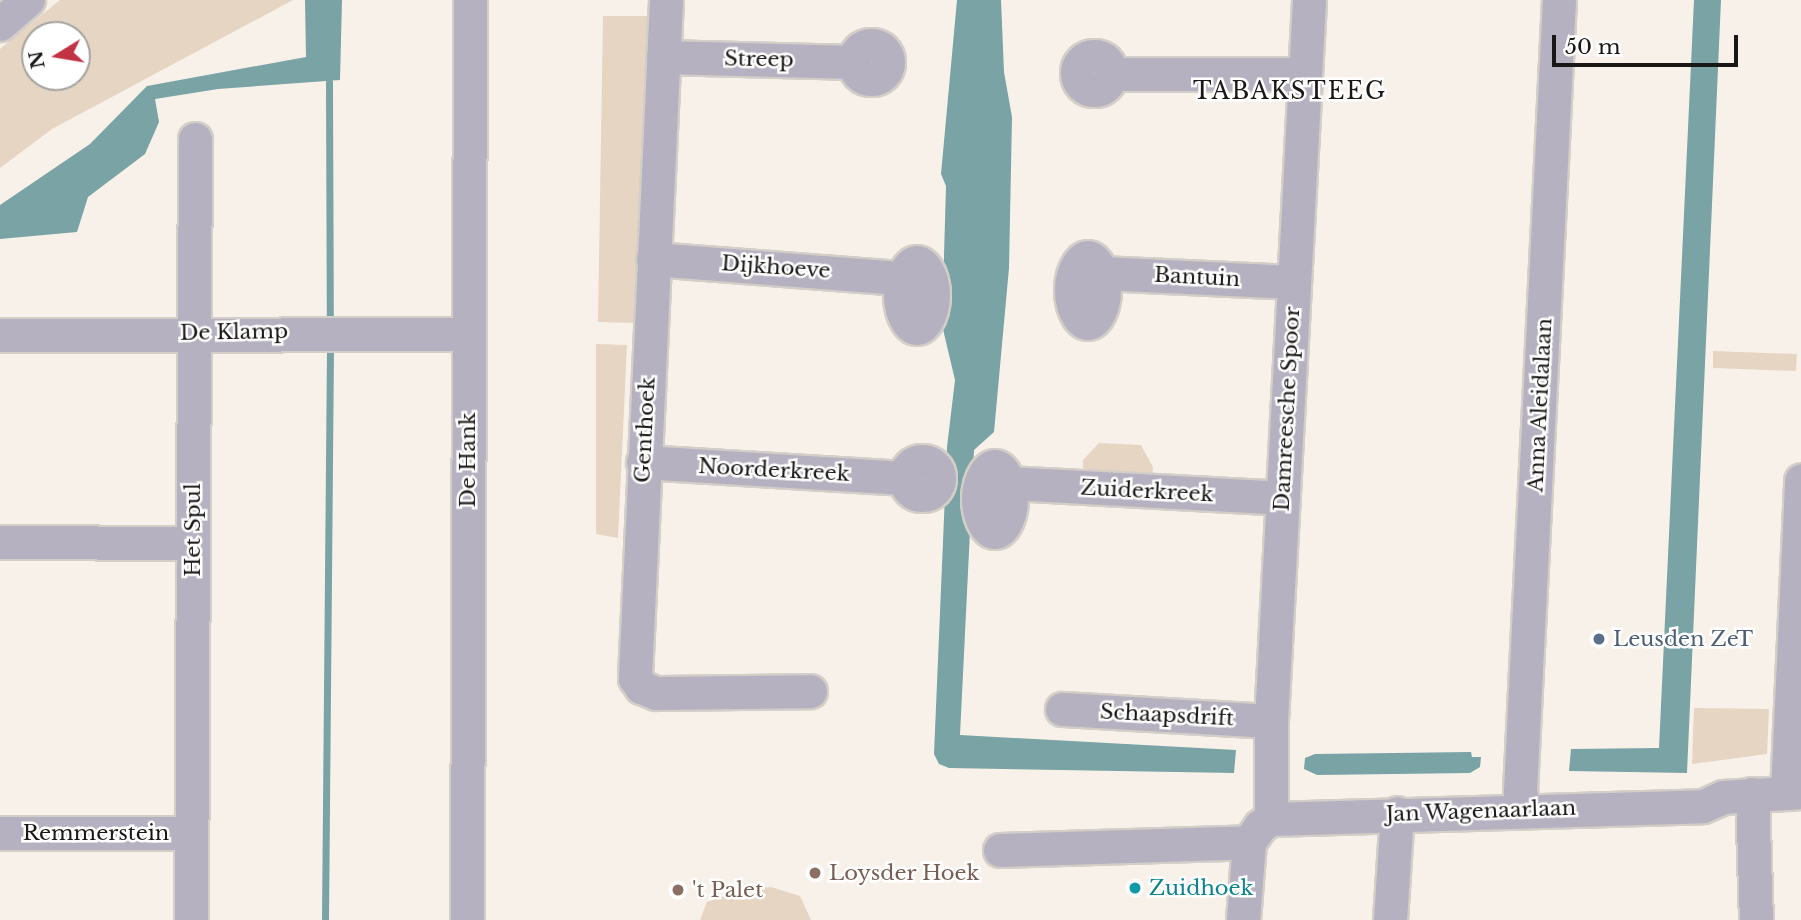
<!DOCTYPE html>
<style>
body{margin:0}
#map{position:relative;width:1801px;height:920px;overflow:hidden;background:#f8f1ea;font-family:"Libre Baskerville",serif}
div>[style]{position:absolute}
.green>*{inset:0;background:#e6d5c2}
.water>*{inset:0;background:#79a3a4}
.stream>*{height:7px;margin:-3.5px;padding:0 3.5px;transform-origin:3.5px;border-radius:3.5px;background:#79a3a4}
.roads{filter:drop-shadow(2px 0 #d4cec8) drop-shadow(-2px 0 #d4cec8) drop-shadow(0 2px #d4cec8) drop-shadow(0 -2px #d4cec8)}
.minor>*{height:33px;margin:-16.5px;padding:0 16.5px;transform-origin:16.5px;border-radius:16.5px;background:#b5b1c0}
.minor>.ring{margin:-16.5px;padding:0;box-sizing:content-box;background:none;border:33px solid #b5b1c0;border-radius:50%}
.dots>*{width:19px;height:19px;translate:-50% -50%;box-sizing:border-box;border:4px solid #fff;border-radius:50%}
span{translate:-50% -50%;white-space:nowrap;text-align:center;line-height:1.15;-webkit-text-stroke:5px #fff;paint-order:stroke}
.street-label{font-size:21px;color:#1a1816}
.service-label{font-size:21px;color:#4e5e75}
.left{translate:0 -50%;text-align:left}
.education-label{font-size:21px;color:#785e54}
.culture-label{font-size:21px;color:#0d838f}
.neighbourhood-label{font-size:23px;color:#1a1816;letter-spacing:2px}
.north{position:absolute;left:21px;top:21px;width:70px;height:70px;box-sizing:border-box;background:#fff;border:2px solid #a3a3a2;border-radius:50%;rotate:259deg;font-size:19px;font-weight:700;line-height:28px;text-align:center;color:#1a1816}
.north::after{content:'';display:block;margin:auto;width:24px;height:32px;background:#c23245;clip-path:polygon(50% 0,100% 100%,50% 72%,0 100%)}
.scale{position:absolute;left:1552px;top:35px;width:186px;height:32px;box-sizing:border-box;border:4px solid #1a1816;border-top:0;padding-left:9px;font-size:21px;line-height:24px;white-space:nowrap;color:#1a1816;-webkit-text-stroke:5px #fff;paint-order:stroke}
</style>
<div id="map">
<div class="green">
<div style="clip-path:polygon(evenodd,60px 0,293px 0,52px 129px,0 168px,0 49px,60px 0,35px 35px,77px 35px,77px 77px,35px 77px,35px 35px)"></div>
<div style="clip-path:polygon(603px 16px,653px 16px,636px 323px,598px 322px)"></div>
<div style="clip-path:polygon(596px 344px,627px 345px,618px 538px,596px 534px)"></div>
<div style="clip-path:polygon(1713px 351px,1797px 354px,1796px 371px,1713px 368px)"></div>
<div style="clip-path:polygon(1099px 443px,1141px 445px,1153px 467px,1152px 479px,1090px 476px,1083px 468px,1083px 460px)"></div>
<div style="clip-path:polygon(1694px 708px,1769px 709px,1767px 754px,1692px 764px)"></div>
<div style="clip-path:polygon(771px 887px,800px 896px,811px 920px,700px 920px,707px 902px,741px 890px)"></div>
</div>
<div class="water">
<div style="clip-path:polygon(305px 0,342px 0,340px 80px,218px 89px,155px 99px,159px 122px,145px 154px,88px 197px,77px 232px,0 239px,0 205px,90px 144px,147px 86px,306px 57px)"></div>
<div style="clip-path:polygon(957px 0,1001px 0,1004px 72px,1012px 117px,1009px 268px,994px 432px,974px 450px,960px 735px,1236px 750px,1234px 773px,949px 768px,939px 764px,934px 754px,947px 447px,955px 380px,942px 325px,946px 186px,941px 174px)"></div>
<div style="clip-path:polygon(1694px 0,1721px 0,1687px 773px,1569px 771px,1571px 749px,1659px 748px)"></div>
<div style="clip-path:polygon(1471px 752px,1472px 757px,1481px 757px,1480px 767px,1470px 773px,1317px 775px,1304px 769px,1305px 758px,1315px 754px)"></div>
</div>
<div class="stream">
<div style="left:329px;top:82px;width:242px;rotate:89.8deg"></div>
<div style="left:325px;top:920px;width:577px;rotate:-89.5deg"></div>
</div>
<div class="roads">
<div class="minor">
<div style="left:666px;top:0;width:679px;rotate:92.62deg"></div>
<div style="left:635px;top:678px;width:11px;rotate:56deg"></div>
<div style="left:641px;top:687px;width:16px;rotate:22deg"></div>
<div style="left:656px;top:693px;width:154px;rotate:-0.7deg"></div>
<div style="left:0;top:24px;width:37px;rotate:-41deg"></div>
<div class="ring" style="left:854px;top:45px;width:1px;height:1px"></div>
<div class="ring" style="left:1077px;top:56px;width:1px;height:1px"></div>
<div style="left:663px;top:57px;width:191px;rotate:1.5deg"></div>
<div style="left:1111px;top:74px;width:192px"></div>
<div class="ring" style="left:1071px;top:257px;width:-3px;height:-3px"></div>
<div style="left:653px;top:259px;width:247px;rotate:4.4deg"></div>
<div class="ring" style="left:900px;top:262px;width:-1px;height:-1px"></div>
<div style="left:1101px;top:273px;width:192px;rotate:2.7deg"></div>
<div style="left:0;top:335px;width:468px;rotate:-0.1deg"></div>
<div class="ring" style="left:905px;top:461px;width:1px;height:1px"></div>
<div style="left:643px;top:462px;width:262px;rotate:3.5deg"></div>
<div class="ring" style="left:978px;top:466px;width:-1px;height:-1px"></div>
<div style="left:1010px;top:483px;width:273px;rotate:3.1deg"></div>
<div style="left:0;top:542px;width:192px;rotate:0.3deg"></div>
<div style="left:1062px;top:709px;width:209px;rotate:3.3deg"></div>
<div style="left:1787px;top:793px;width:313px;rotate:-87.4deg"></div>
<div style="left:1752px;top:794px;width:126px;rotate:88.2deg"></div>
<div style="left:1524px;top:810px;width:19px;rotate:-102deg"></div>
<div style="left:1520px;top:791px;width:792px;rotate:-87.18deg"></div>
<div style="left:1271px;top:819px;width:98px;rotate:-90deg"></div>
<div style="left:1271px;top:721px;width:722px;rotate:-86.98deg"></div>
<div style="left:0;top:833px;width:191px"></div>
<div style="left:1000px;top:850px;width:249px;rotate:-1.8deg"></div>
<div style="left:191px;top:920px;width:781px;rotate:-89.71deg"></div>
<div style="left:467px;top:920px;width:920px;rotate:-89.81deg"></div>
<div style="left:1243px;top:920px;width:78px;rotate:-85.6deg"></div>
<div style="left:1249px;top:842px;width:19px;rotate:-55deg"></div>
<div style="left:1260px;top:826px;width:13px;rotate:-32deg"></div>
<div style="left:1271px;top:819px;width:432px;rotate:-1.7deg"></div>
<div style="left:1703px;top:806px;width:22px;rotate:-24deg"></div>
<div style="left:1723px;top:797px;width:78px;rotate:-3.7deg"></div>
<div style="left:1390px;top:920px;width:107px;rotate:-86.3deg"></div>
</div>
</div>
<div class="dots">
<div style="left:1599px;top:639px;background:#5c6f8a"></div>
<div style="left:815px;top:873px;background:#8d6e63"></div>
<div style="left:1135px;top:888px;background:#0f9aa8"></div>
<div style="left:678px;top:890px;background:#8d6e63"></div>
</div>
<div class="street-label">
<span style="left:759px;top:59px;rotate:1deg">Streep</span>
<span style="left:776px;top:267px;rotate:4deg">Dijkhoeve</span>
<span style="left:1197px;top:277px;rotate:3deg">Bantuin</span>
<span style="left:234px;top:332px;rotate:-1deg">De Klamp</span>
<span style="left:1540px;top:405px;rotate:-87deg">Anna Aleidalaan</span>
<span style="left:1287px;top:409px;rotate:-87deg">Damreesche Spoor</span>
<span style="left:645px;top:430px;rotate:-87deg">Genthoek</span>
<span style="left:468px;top:460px;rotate:-90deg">De Hank</span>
<span style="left:774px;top:470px;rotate:3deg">Noorderkreek</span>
<span style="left:1147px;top:491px;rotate:3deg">Zuiderkreek</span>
<span style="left:193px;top:530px;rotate:-90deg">Het Spul</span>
<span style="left:1167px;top:715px;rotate:3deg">Schaapsdrift</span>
<span style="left:1481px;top:811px;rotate:-2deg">Jan Wagenaarlaan</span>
<span style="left:96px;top:833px">Remmerstein</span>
</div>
<div class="service-label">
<span class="left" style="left:1613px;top:639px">Leusden ZeT</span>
</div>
<div class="education-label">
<span class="left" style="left:829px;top:873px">Loysder Hoek</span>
<span class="left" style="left:692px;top:890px">'t Palet</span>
</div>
<div class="culture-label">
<span class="left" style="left:1149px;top:888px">Zuidhoek</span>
</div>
<div class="neighbourhood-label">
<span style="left:1290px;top:91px">TABAKSTEEG</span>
</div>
<div class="north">N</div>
<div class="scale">50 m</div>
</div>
